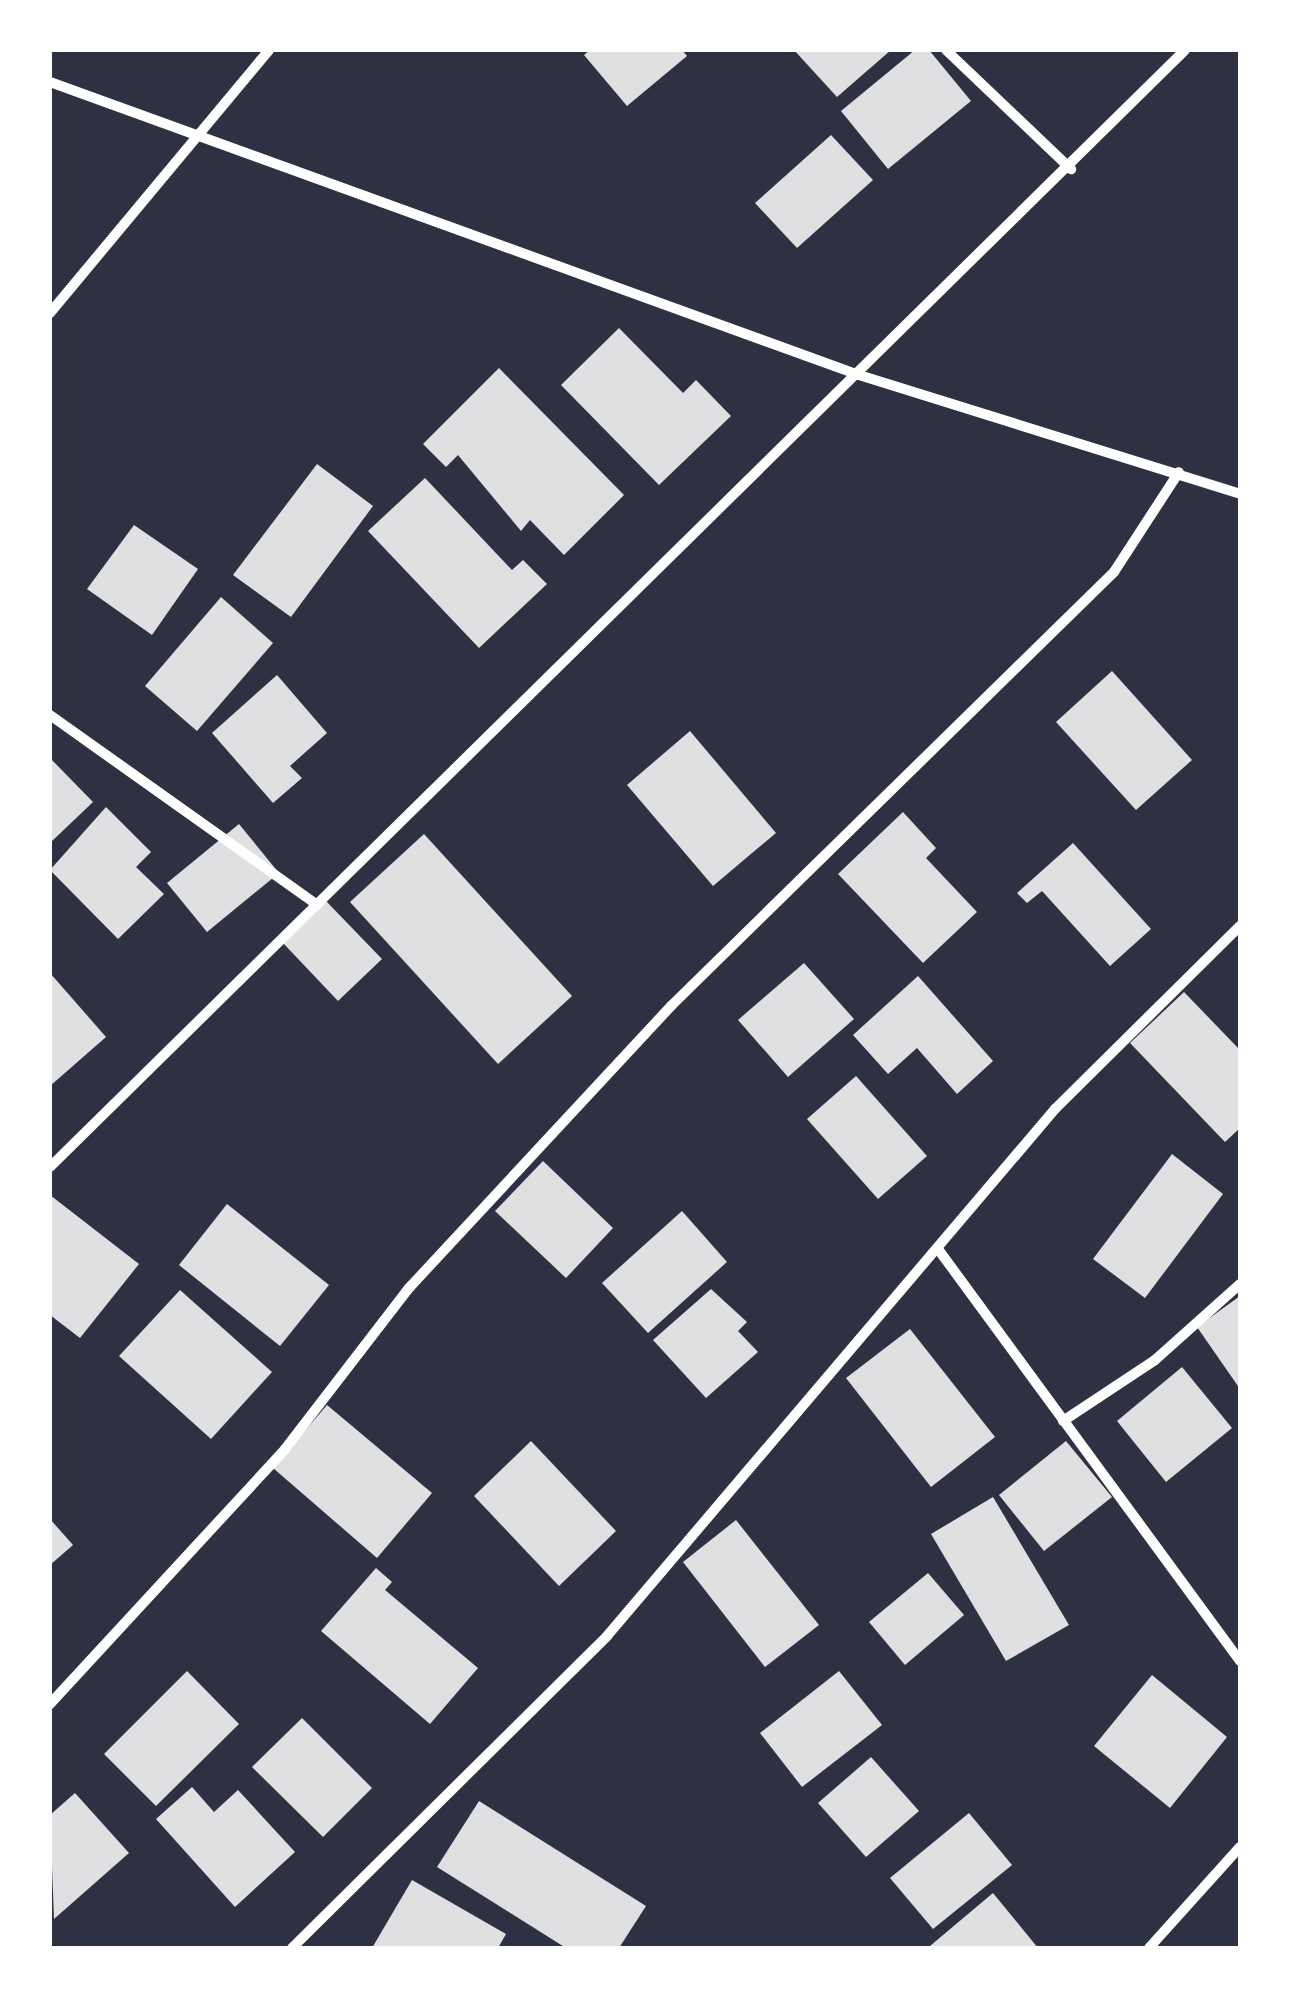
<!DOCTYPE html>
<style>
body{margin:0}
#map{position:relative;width:1290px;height:1998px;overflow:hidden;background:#2d3142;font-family:"Source Sans 3",sans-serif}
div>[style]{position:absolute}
.building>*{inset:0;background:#e0e0e3}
.minor>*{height:10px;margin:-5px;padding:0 5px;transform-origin:5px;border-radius:5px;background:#fff}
span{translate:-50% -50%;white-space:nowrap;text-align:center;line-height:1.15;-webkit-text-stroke:10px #fff;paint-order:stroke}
.frame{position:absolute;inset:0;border:52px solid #fff;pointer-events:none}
</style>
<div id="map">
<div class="building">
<div style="clip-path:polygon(590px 50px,682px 50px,687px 56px,627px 106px,584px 55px)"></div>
<div style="clip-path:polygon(794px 50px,891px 50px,837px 97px)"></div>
<div style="clip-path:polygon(915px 50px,929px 50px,971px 101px,888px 169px,841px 111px)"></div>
<div style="clip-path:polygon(831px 135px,873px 180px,797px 248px,755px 203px)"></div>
<div style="clip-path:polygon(619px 328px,683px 393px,696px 380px,731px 416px,659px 485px,561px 385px)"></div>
<div style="clip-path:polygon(499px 368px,624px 495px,564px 555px,530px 520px,521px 531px,458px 455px,446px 467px,423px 444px)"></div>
<div style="clip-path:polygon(317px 464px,373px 506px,291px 617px,233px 575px)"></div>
<div style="clip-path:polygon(425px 478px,512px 570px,523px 560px,547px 584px,479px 648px,368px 531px)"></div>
<div style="clip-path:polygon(134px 525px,198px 569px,152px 635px,87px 589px)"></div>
<div style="clip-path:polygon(221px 597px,273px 643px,197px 731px,145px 686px)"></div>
<div style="clip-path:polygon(1112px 671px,1192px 760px,1136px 810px,1056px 722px)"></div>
<div style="clip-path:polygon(277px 675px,327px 733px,290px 766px,302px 778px,273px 803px,212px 733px)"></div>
<div style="clip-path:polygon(690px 731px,776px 833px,713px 886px,627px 785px)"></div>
<div style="clip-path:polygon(50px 758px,93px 802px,50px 843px)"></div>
<div style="clip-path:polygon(106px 807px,151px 852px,136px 867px,164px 894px,118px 939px,50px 870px)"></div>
<div style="clip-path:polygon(903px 812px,936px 848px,926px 858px,977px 912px,923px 963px,838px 874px)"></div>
<div style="clip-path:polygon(239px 824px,279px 873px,207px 932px,167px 883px)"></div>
<div style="clip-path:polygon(424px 834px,572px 996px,498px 1064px,350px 902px)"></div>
<div style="clip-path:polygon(1073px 843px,1151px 929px,1110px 966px,1042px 891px,1027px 903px,1017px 893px)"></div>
<div style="clip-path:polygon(326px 901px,382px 959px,338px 1001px,283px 943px)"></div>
<div style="clip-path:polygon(804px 963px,854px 1019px,788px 1077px,738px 1020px)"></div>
<div style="clip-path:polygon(50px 973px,106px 1037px,50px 1086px)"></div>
<div style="clip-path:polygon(918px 976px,993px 1061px,957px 1094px,917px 1048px,888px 1074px,853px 1035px)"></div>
<div style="clip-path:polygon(1184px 992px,1240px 1050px,1240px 1128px,1225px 1142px,1130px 1043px)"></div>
<div style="clip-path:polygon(856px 1076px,927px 1156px,878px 1199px,807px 1119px)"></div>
<div style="clip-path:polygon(1172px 1154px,1223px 1194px,1145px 1298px,1093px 1259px)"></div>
<div style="clip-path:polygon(543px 1161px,613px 1228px,566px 1278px,495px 1211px)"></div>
<div style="clip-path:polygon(50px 1195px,139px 1264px,80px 1338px,50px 1315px)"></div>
<div style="clip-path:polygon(227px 1204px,329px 1285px,280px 1346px,179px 1265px)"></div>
<div style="clip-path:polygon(682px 1211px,727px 1262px,648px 1333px,602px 1283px)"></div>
<div style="clip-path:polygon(711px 1289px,747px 1322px,738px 1331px,758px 1352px,706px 1398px,653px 1340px)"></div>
<div style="clip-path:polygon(180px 1290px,272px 1372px,211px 1439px,119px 1356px)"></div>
<div style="clip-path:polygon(1240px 1296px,1240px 1389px,1197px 1327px)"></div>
<div style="clip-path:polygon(910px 1329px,995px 1437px,931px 1487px,846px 1378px)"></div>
<div style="clip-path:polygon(1182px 1367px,1232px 1428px,1166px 1482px,1117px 1421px)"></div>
<div style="clip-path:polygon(327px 1405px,432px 1493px,377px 1558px,273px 1468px)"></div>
<div style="clip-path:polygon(531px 1441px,616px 1531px,559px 1586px,474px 1496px)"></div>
<div style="clip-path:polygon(1066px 1441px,1112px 1497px,1044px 1551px,999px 1495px)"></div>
<div style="clip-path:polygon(993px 1497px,1069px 1625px,1006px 1661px,931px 1534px)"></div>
<div style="clip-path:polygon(50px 1519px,73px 1545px,50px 1565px)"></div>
<div style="clip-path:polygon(736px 1520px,819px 1625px,765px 1667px,683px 1562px)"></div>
<div style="clip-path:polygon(376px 1568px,392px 1582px,385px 1590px,478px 1668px,430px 1724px,321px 1631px)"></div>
<div style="clip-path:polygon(928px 1573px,964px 1615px,905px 1665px,869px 1622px)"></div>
<div style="clip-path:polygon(187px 1671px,239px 1724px,156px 1806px,104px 1754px)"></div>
<div style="clip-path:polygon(839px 1671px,882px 1725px,802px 1787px,760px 1733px)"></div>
<div style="clip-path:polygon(1152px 1675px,1227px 1737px,1170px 1808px,1094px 1746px)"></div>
<div style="clip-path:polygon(302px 1718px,372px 1788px,323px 1837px,252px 1767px)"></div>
<div style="clip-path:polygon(871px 1757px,919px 1811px,866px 1857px,818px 1803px)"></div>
<div style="clip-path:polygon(192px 1787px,214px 1812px,238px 1790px,295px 1852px,235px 1907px,156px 1819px)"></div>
<div style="clip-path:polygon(75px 1793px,129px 1853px,54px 1919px,50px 1815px)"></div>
<div style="clip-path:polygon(479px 1801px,646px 1906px,619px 1948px,566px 1948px,437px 1867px)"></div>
<div style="clip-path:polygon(969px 1813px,1012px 1865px,933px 1929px,890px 1878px)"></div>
<div style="clip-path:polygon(412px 1880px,506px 1934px,498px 1948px,372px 1948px)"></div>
<div style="clip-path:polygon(993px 1893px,1038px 1948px,931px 1948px,930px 1946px)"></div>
</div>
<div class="minor">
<div style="left:946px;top:50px;width:173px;rotate:43.6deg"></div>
<div style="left:50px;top:82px;width:860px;rotate:19.91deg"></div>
<div style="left:859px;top:375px;width:399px;rotate:17.3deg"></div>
<div style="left:50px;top:313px;width:342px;rotate:-50.2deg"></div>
<div style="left:50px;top:715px;width:328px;rotate:35.4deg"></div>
<div style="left:50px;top:1167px;width:1592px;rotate:-44.54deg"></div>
<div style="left:938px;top:1249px;width:511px;rotate:53.76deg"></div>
<div style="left:1063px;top:1421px;width:110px;rotate:-33.5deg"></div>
<div style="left:1155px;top:1360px;width:114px;rotate:-41.8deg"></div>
<div style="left:50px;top:1704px;width:347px;rotate:-47.3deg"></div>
<div style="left:285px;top:1449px;width:203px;rotate:-52.4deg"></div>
<div style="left:409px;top:1288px;width:386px;rotate:-47.1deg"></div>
<div style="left:672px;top:1005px;width:619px;rotate:-44.41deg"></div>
<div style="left:1114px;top:572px;width:119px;rotate:-57deg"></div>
<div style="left:292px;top:1948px;width:443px;rotate:-44.7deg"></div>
<div style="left:607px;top:1636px;width:692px;rotate:-49.63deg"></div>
<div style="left:1055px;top:1109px;width:260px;rotate:-44.7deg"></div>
<div style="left:1149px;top:1948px;width:136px;rotate:-48deg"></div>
</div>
<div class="frame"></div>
</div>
